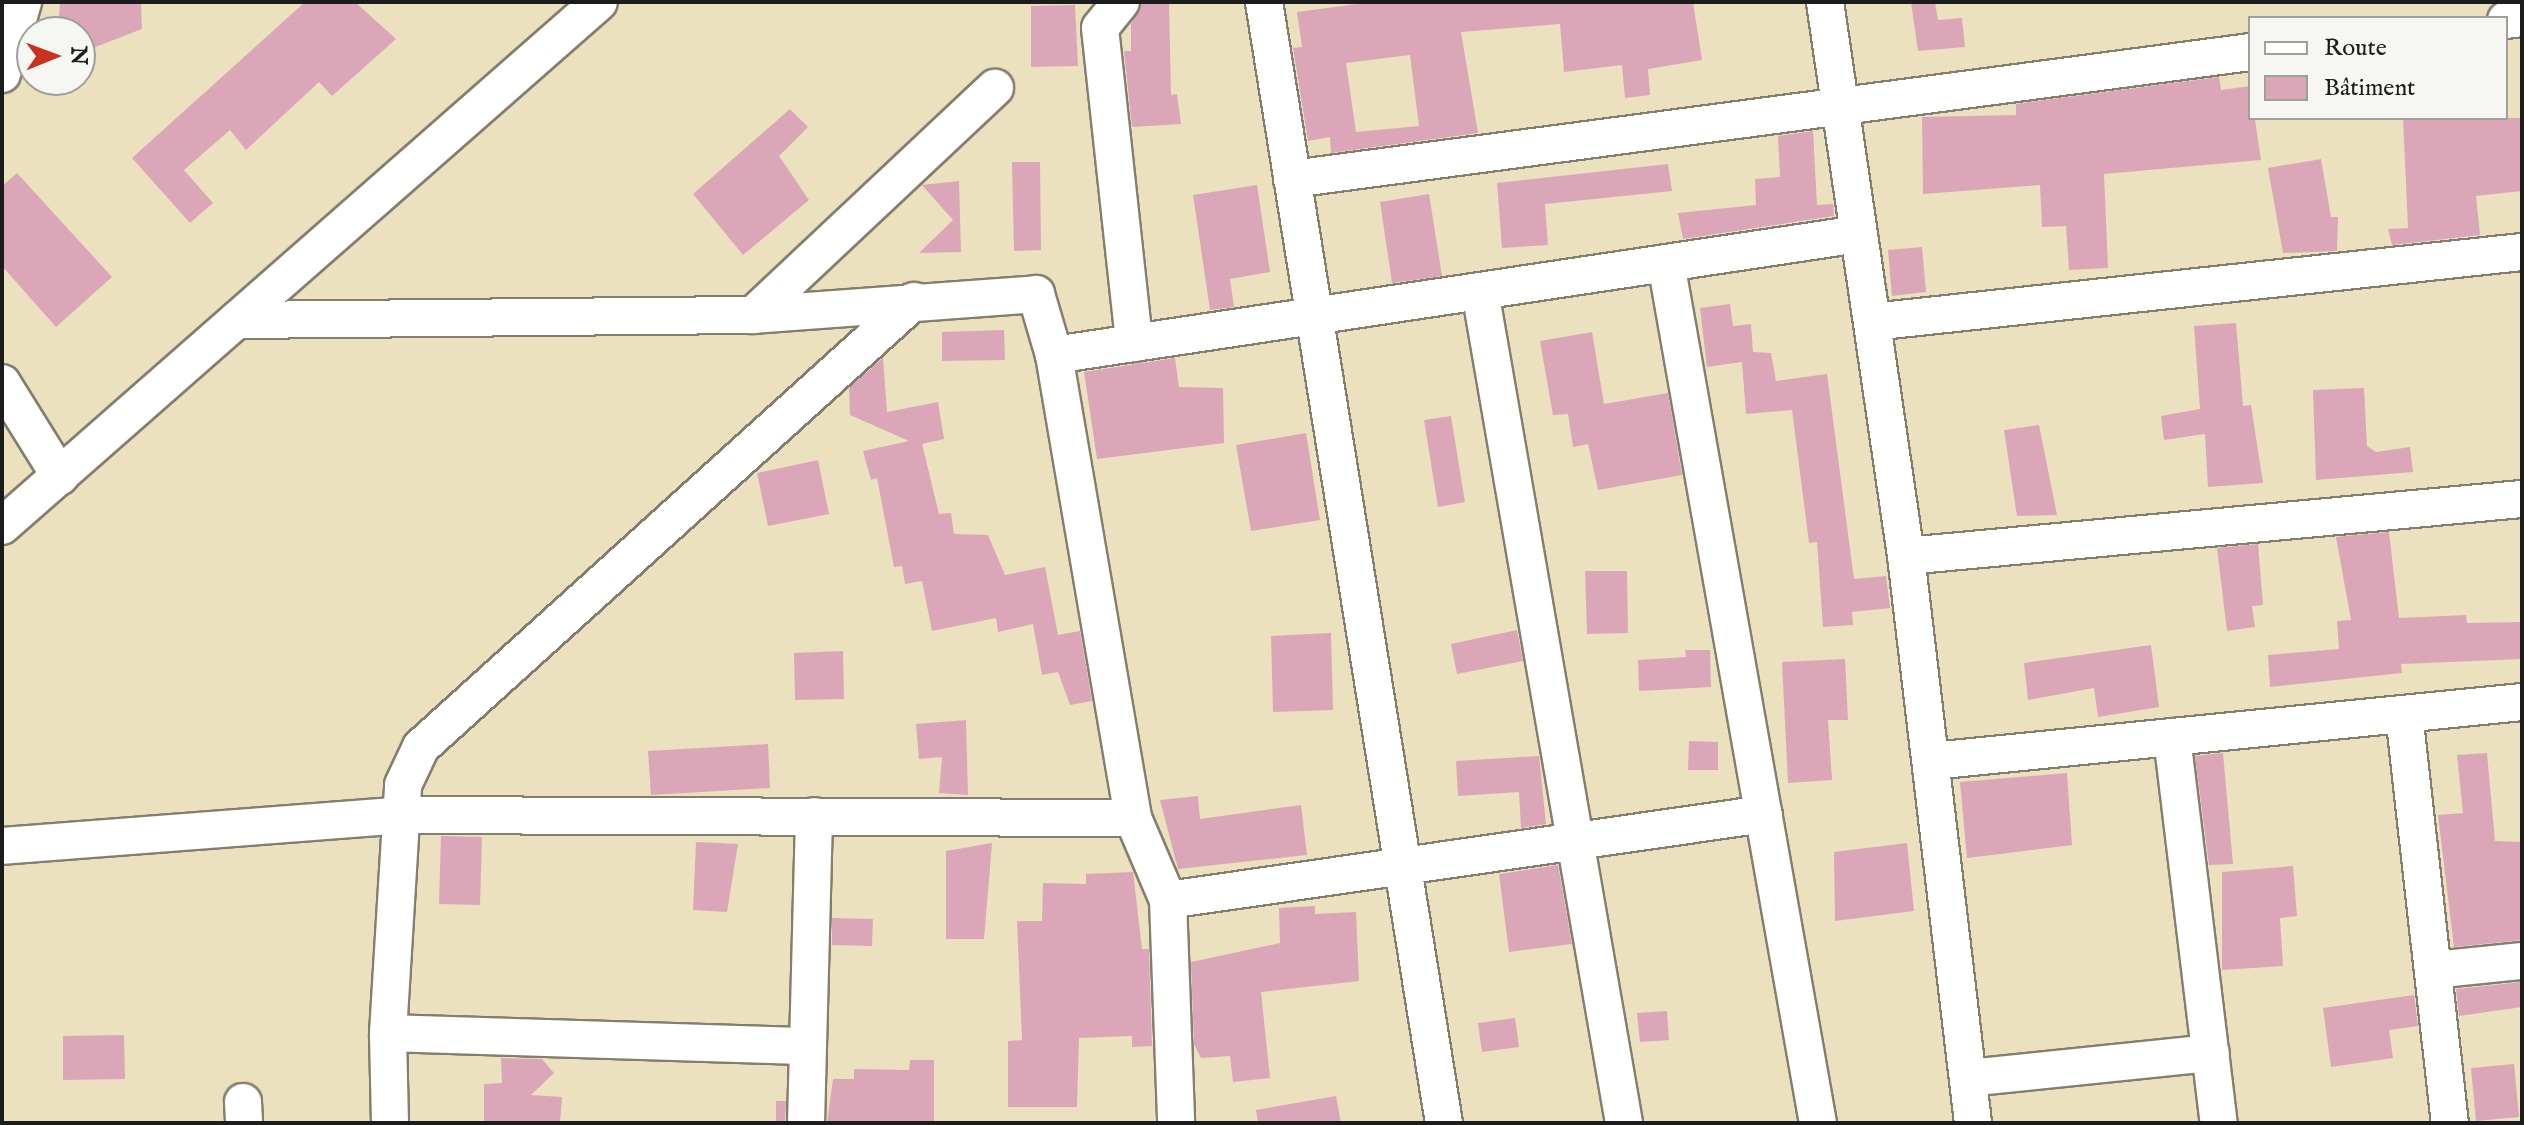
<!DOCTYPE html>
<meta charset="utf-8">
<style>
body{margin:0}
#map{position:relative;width:2524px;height:1125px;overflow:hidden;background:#ebe1bf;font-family:"IM FELL English",serif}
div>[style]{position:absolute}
.building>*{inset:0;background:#dca6b9}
.roads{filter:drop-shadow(2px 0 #847e6e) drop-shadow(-2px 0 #847e6e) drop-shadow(0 2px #847e6e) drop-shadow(0 -2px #847e6e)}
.minor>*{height:36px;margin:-18px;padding:0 18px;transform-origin:18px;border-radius:18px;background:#fff}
span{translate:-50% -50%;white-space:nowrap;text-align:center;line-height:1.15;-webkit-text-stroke:8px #f6f6f2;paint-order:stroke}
.frame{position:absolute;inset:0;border:4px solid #1c1c1c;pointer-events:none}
.legend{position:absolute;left:2248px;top:16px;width:260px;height:104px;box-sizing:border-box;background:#f6f6f2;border:2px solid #9f9f9c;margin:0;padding:10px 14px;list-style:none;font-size:24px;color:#1c1c1c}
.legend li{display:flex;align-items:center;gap:16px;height:40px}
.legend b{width:40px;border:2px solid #9f9f9c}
.north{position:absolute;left:16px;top:16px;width:80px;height:80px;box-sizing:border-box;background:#f6f6f2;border:2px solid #9f9f9c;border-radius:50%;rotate:89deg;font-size:22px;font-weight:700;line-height:32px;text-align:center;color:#1c1c1c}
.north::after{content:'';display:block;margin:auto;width:28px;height:36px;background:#c8321e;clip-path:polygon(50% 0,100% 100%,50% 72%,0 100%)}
</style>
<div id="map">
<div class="building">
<div style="clip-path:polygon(60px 2px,141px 2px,142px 29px,85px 51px,86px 32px,58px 32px)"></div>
<div style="clip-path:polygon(305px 2px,355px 2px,396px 39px,332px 96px,319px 82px,246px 150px,230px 130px,184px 170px,213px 203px,190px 223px,132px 158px)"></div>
<div style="clip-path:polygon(1142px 2px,1169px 2px,1171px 95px,1177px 94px,1181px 124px,1132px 127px,1124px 51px,1131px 51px,1131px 24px)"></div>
<div style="clip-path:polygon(evenodd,1372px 2px,1693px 2px,1702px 60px,1648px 69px,1650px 95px,1625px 98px,1622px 65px,1564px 72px,1560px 24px,1461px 32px,1478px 133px,1331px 153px,1330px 137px,1308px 141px,1293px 48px,1302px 47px,1297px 12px,1372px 2px,1410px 55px,1419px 126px,1356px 132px,1346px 63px,1410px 55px)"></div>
<div style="clip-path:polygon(1911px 2px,1935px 2px,1938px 20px,1962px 18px,1965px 47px,1918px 51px)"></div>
<div style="clip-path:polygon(1075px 5px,1078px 66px,1031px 67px,1031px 6px)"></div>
<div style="clip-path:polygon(2219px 77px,2221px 90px,2250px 86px,2261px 160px,2104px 174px,2108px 268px,2069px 270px,2066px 226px,2042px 227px,2040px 185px,1923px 194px,1922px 117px,2016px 115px,2016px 104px)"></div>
<div style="clip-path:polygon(790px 109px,808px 127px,779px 156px,809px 200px,743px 255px,693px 194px)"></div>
<div style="clip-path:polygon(2403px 118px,2522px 118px,2522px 191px,2476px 196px,2480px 235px,2392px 245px,2388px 229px,2408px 228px)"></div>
<div style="clip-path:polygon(1813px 131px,1817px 205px,1833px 204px,1834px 216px,1683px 239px,1678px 213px,1756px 205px,1755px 179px,1780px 177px,1778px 136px)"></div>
<div style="clip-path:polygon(2321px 159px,2331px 217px,2338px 217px,2337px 251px,2283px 253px,2268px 168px)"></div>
<div style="clip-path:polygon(1012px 162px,1040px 162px,1041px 250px,1014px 251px)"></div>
<div style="clip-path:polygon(1668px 164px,1672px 191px,1545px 204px,1548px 245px,1502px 248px,1497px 183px)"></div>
<div style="clip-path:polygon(17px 173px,112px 277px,56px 327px,2px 266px,2px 186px)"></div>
<div style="clip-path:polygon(959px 181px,961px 252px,919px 253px,953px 220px,922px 185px)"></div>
<div style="clip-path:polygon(1257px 185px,1270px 272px,1230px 279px,1234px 307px,1210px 310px,1193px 195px)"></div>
<div style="clip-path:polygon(1429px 194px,1442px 276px,1392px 283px,1380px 202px)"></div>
<div style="clip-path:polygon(1922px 247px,1926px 292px,1892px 296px,1888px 250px)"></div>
<div style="clip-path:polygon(1730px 304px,1733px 326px,1751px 324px,1753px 352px,1771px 353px,1776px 381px,1827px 374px,1854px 579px,1886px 576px,1890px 608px,1852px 612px,1853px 625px,1823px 627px,1817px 542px,1809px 543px,1792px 410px,1746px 414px,1742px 362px,1707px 367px,1700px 308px)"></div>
<div style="clip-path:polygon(2236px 323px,2243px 406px,2251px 405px,2263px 483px,2208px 487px,2205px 434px,2164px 440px,2161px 416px,2200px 409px,2194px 326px)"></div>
<div style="clip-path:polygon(1004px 330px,1005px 360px,942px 361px,942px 332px)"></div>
<div style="clip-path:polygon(1592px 332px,1604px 404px,1668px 393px,1682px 475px,1598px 490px,1588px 444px,1573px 447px,1568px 414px,1553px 415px,1540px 341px)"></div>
<div style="clip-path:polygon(883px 358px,887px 412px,938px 402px,944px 439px,922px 444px,939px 514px,951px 513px,954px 534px,988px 535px,1005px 575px,1045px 567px,1058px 635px,1080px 631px,1092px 701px,1070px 705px,1058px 672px,1042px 675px,1033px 624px,998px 632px,996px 618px,932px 631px,922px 581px,905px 584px,902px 566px,894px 567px,877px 478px,871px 480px,863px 451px,909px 441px,850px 415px,849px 388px)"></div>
<div style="clip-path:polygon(1175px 358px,1179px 387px,1223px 388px,1224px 443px,1097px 459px,1084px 372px)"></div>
<div style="clip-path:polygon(2364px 388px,2367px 446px,2376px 452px,2410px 447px,2413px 472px,2316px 480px,2313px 390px)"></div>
<div style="clip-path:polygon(1451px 416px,1465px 502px,1438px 507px,1424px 420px)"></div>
<div style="clip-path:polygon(2039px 425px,2057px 515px,2017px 516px,2004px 430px)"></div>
<div style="clip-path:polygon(1306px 433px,1320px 520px,1251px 531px,1236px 445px)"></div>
<div style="clip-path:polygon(818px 460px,829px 514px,768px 526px,757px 473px)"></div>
<div style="clip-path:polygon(2389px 532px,2399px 618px,2466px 615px,2467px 623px,2522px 622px,2522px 659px,2401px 664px,2402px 673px,2270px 687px,2268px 655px,2339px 649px,2337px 621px,2351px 620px,2336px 537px)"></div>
<div style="clip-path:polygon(2258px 544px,2263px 605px,2252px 606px,2255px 627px,2227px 631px,2217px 548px)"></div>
<div style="clip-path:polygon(1585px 571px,1627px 571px,1628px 633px,1587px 634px)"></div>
<div style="clip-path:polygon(1517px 630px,1523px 661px,1457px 674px,1451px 644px)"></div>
<div style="clip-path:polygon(1331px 633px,1333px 710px,1273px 712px,1271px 636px)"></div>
<div style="clip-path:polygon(2151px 645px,2159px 707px,2098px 717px,2094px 688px,2028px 700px,2024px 663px)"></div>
<div style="clip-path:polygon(1685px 650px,1710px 650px,1711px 687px,1639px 691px,1638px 660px,1686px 657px)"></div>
<div style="clip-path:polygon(843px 651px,844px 699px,795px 700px,794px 653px)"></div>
<div style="clip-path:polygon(1845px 659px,1848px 720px,1828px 720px,1832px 780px,1788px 783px,1782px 662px)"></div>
<div style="clip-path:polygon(966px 720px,968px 795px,939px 793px,942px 757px,919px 759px,916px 724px)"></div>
<div style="clip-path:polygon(1689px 741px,1718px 742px,1718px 770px,1688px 770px)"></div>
<div style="clip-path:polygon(768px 744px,770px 788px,651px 795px,648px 751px)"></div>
<div style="clip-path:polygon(2223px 753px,2233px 864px,2209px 865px,2195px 756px)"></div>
<div style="clip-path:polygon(2487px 753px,2495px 841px,2522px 842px,2522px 940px,2454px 947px,2438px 815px,2463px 813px,2457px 755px)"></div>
<div style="clip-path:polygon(1539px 756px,1546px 824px,1521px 828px,1519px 792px,1458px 796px,1456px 761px)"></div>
<div style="clip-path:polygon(2067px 773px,2072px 845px,1967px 858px,1960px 782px)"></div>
<div style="clip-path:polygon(1198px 796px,1200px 819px,1301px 805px,1307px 855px,1178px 869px,1160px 800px)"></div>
<div style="clip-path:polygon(441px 836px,482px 837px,480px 905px,439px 904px)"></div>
<div style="clip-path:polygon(696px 842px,738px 844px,727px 912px,693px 910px)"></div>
<div style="clip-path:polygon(992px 843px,984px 939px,946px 939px,946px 851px)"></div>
<div style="clip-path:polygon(1907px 843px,1914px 911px,1835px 921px,1834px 852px)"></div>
<div style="clip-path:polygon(1558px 865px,1572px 944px,1509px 952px,1499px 874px)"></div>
<div style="clip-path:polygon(2293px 866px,2297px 916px,2280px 918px,2283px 966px,2222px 970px,2222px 872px)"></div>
<div style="clip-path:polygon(1133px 872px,1142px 949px,1149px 949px,1152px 1046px,1132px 1047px,1132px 1036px,1079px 1038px,1077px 1107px,1008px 1107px,1008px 1041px,1022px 1040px,1017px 921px,1042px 921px,1043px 883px,1086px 884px,1086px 874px)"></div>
<div style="clip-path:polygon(1315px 906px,1315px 914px,1356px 912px,1359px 981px,1261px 992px,1270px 1078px,1233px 1082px,1230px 1056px,1201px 1058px,1194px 1044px,1191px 962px,1280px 943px,1279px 908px)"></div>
<div style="clip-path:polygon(832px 918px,873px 919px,872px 946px,832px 945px)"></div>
<div style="clip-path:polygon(2522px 982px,2522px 1007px,2459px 1016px,2456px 989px)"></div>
<div style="clip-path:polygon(2414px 995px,2418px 1026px,2389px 1030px,2393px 1058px,2331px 1067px,2323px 1008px)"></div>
<div style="clip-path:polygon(1667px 1011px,1669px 1040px,1640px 1042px,1637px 1013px)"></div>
<div style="clip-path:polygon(1515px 1018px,1519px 1047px,1482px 1052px,1478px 1023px)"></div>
<div style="clip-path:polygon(124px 1035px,125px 1079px,63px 1080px,63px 1036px)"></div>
<div style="clip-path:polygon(501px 1058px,542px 1059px,554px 1073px,531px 1095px,562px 1097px,560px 1123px,484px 1123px,484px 1084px,502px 1083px)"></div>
<div style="clip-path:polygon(910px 1060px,934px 1060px,934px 1123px,827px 1123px,833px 1079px,854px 1079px,854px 1069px,909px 1070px)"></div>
<div style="clip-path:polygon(2514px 1064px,2519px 1117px,2476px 1121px,2471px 1068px)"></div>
<div style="clip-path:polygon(1336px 1096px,1341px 1123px,1258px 1123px,1256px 1110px)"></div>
<div style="clip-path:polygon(776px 1101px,786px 1101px,785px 1123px,776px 1123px)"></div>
</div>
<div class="roads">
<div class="minor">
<div style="left:1121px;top:2px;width:33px;rotate:129deg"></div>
<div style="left:1100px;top:28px;width:317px;rotate:83.8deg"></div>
<div style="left:1264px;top:2px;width:1135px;rotate:80.88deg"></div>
<div style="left:1825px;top:2px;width:560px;rotate:81.68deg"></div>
<div style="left:1906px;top:556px;width:571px;rotate:83.26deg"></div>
<div style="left:2506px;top:20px;width:16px;rotate:-7deg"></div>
<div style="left:2px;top:74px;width:75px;rotate:-73.7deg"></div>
<div style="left:1292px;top:179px;width:966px;rotate:-7.55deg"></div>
<div style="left:1666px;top:263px;width:873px;rotate:79.98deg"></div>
<div style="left:1480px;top:291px;width:844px;rotate:80.18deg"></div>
<div style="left:753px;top:315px;width:332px;rotate:-43.2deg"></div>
<div style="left:237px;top:320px;width:516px;rotate:-0.56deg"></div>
<div style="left:753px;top:315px;width:284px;rotate:-4.2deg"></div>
<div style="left:1036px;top:294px;width:64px;rotate:73.6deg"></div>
<div style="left:1054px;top:355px;width:470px;rotate:80.3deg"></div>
<div style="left:1133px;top:818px;width:89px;rotate:66.9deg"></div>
<div style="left:1168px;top:900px;width:223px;rotate:87.9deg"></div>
<div style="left:1872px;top:322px;width:654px;rotate:-6.15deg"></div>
<div style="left:1054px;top:355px;width:814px;rotate:-8.55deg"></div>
<div style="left:2px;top:383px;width:110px;rotate:58.1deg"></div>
<div style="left:2px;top:526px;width:794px;rotate:-41.27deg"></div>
<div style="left:1906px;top:556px;width:619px;rotate:-5.29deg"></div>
<div style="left:2404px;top:714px;width:412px;rotate:83.6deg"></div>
<div style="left:2172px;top:737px;width:389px;rotate:83.1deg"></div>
<div style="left:1932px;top:761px;width:593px;rotate:-5.71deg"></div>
<div style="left:2px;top:846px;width:401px;rotate:-4.4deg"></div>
<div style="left:402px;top:815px;width:731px;rotate:0.24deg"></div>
<div style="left:1168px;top:900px;width:602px;rotate:-8.21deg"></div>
<div style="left:2433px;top:970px;width:89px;rotate:-5.8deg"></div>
<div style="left:388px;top:1033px;width:420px;rotate:1.8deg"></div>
<div style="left:1968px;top:1078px;width:244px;rotate:-5.9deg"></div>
<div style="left:243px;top:1102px;width:21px;rotate:87deg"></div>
<div style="left:390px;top:1123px;width:90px;rotate:-91.3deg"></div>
<div style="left:388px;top:1033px;width:248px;rotate:-86.5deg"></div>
<div style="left:403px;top:785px;width:42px;rotate:-64.7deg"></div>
<div style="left:421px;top:747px;width:665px;rotate:-42.13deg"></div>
<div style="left:806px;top:1123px;width:307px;rotate:-88.5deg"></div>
</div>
</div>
<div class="frame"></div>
<ul class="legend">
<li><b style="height:10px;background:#fff"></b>Route</li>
<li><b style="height:22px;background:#dca6b9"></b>Bâtiment</li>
</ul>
<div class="north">N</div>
</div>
